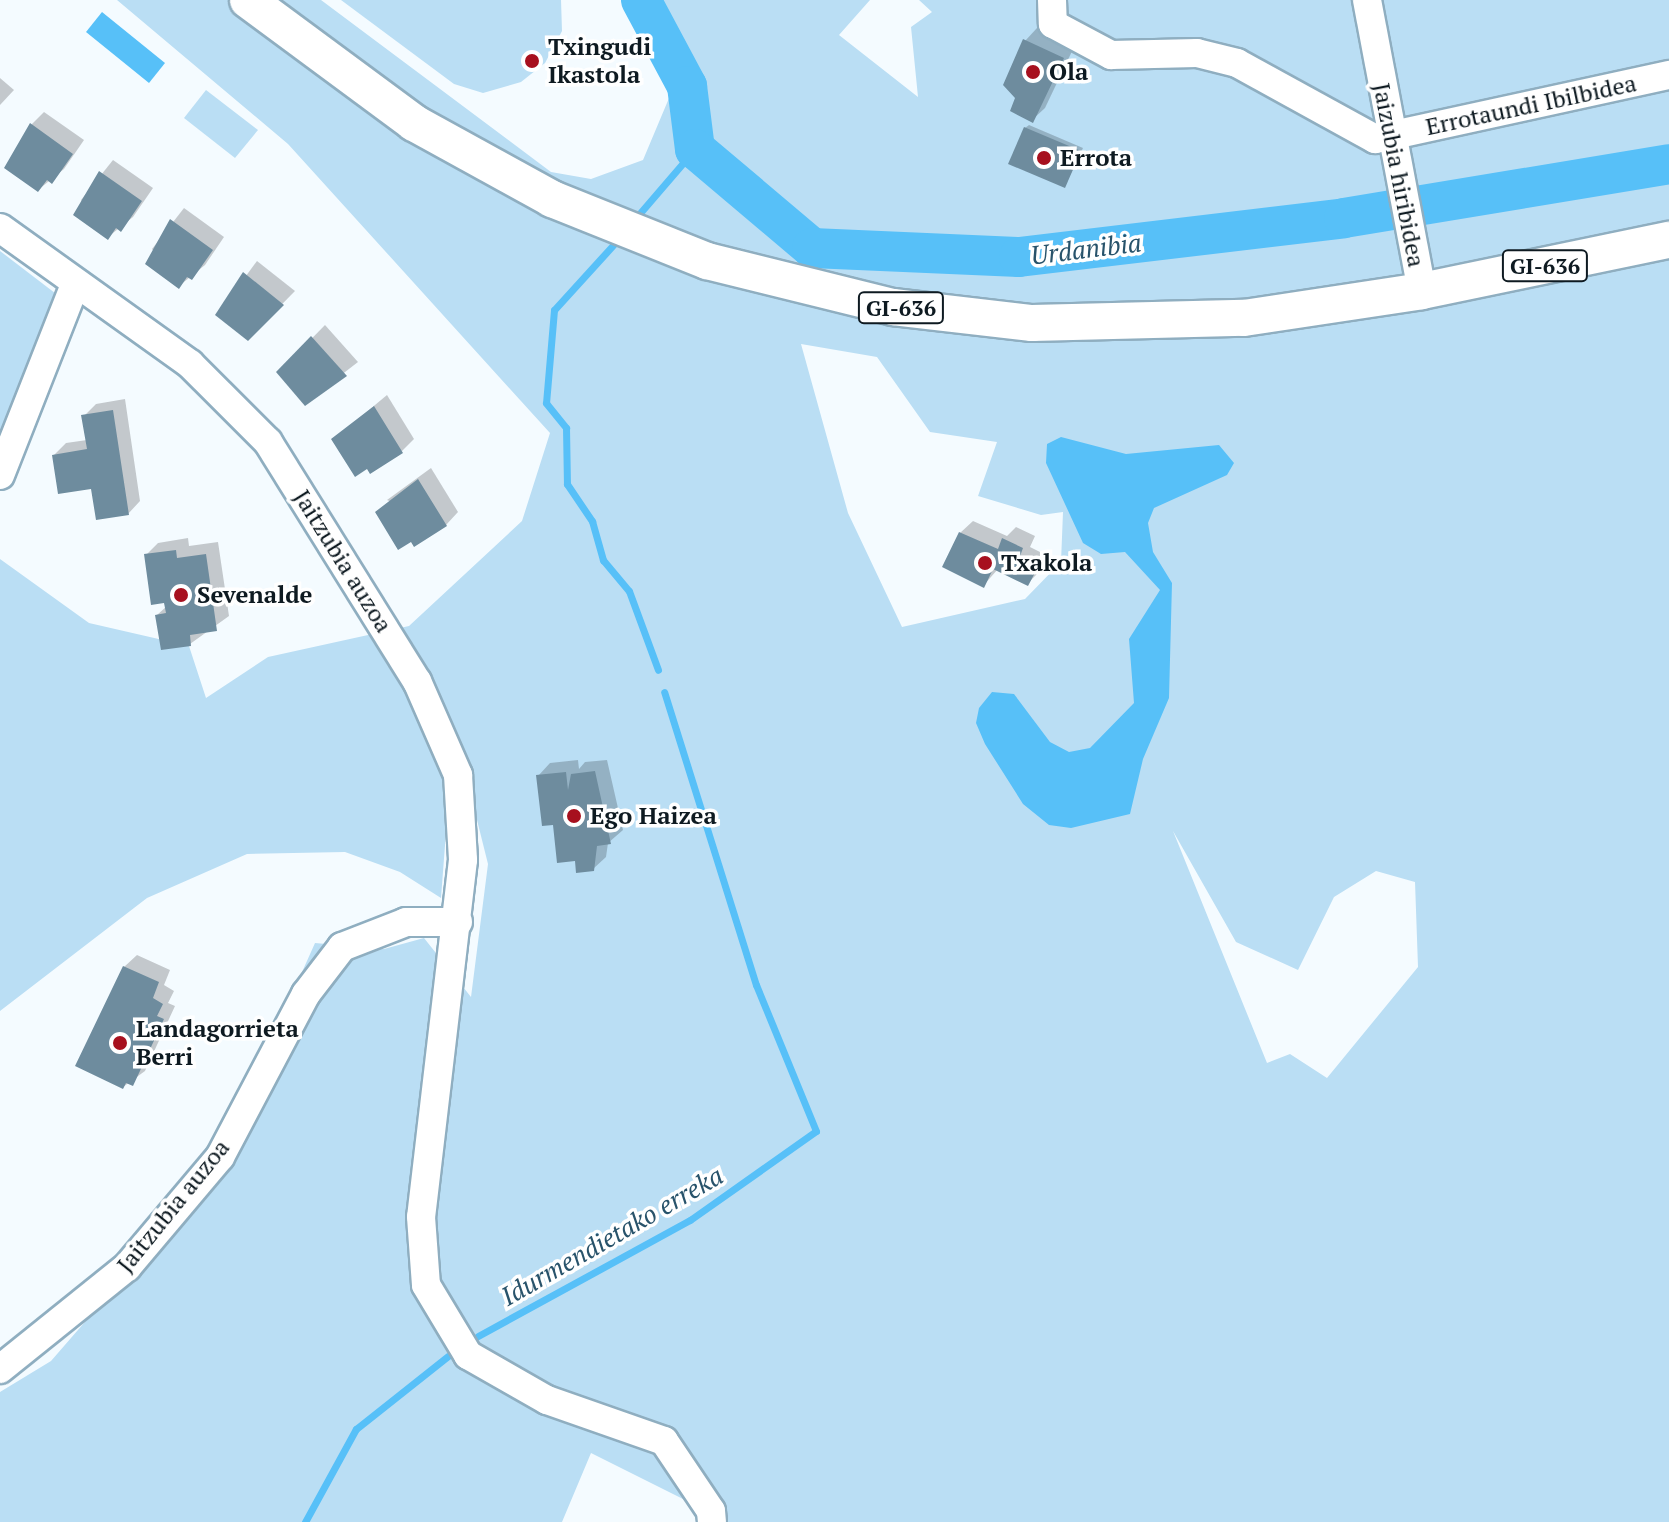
<!DOCTYPE html>
<style>
body{margin:0}
#map{position:relative;width:1669px;height:1522px;overflow:hidden;background:#f4fbff;font-family:"PT Serif",serif}
div>[style]{position:absolute}
.green>*{inset:0;background:#badef4}
.water>*{inset:0;background:#57c0f8}
.shadow>*{inset:0;background:#0003}
.stream>*{height:7px;margin:-3.5px;padding:0 3.5px;transform-origin:3.5px;border-radius:3.5px;background:#57c0f8}
.river>*{height:40px;margin:-20px;padding:0 20px;transform-origin:20px;border-radius:20px;background:#57c0f8}
.building>*{inset:0;background:#6e8c9e}
.roads{filter:drop-shadow(2px 0 #8faec0) drop-shadow(-2px 0 #8faec0) drop-shadow(0 2px #8faec0) drop-shadow(0 -2px #8faec0)}
.minor>*{height:28px;margin:-14px;padding:0 14px;transform-origin:14px;border-radius:14px;background:#fff}
.major>*{height:36px;margin:-18px;padding:0 18px;transform-origin:18px;border-radius:18px;background:#fff}
.dots>*{width:22px;height:22px;translate:-50% -50%;box-sizing:border-box;border:4px solid #fff;border-radius:50%}
span{translate:-50% -50%;white-space:nowrap;text-align:center;line-height:1.15;-webkit-text-stroke:7px #fff;paint-order:stroke}
.shield-label span{padding:2px 6px;background:#fff;border:2px solid;border-radius:6px;-webkit-text-stroke-width:0}
.shield-label{font-size:22px;color:#0e1a21;font-weight:700}
.poi-label{font-size:24px;color:#0e1a21;font-weight:700}
.left{translate:0 -50%;text-align:left}
.street-label{font-size:24px;color:#0e1a21}
.water-label{font-size:26px;color:#28536b;font-style:italic}
</style>
<div id="map">
<div class="green">
<div style="clip-path:polygon(evenodd,117px 0,321px 0,551px 172px,591px 179px,643px 160px,672px 91px,648px 32px,626px 0,870px 0,839px 35px,918px 97px,911px 27px,932px 12px,919px 0,1669px 0,1669px 1522px,716px 1522px,717px 1516px,591px 1453px,562px 1522px,0 1522px,0 1392px,51px 1361px,210px 1178px,315px 943px,384px 949px,424px 938px,471px 997px,488px 864px,461px 756px,448px 806px,441px 898px,400px 872px,345px 852px,247px 854px,147px 898px,0 1011px,0 559px,89px 623px,189px 646px,206px 698px,268px 657px,409px 626px,522px 521px,550px 433px,288px 144px,117px 0,801px 344px,877px 357px,930px 432px,997px 442px,978px 496px,1041px 515px,1063px 512px,1061px 562px,1025px 599px,902px 627px,848px 513px,801px 344px,117px 0,1173px 831px,1236px 942px,1298px 970px,1334px 897px,1376px 871px,1415px 882px,1418px 967px,1327px 1078px,1290px 1054px,1267px 1063px,1173px 831px)"></div>
<div style="clip-path:polygon(341px 0,561px 0,562px 31px,545px 63px,521px 82px,483px 93px,454px 84px)"></div>
<div style="clip-path:polygon(206px 90px,258px 130px,235px 158px,184px 118px)"></div>
<div style="clip-path:polygon(0 251px,68px 303px,0 449px)"></div>
</div>
<div class="water">
<div style="clip-path:polygon(102px 12px,165px 63px,149px 83px,86px 32px)"></div>
<div style="clip-path:polygon(1061px 437px,1126px 454px,1219px 445px,1234px 463px,1227px 475px,1154px 508px,1148px 523px,1153px 552px,1172px 583px,1169px 698px,1143px 759px,1130px 814px,1071px 828px,1049px 825px,1023px 804px,985px 744px,976px 723px,979px 708px,992px 692px,1014px 694px,1050px 742px,1069px 752px,1090px 748px,1134px 703px,1129px 639px,1160px 590px,1125px 552px,1101px 554px,1083px 543px,1046px 463px,1047px 444px)"></div>
</div>
<div class="shadow">
<div style="clip-path:polygon(1037px 28px,1075px 45px,1045px 108px,1032px 120px,1018px 97px,1025px 41px)"></div>
<div style="clip-path:polygon(0 78px,14px 90px,0 105px)"></div>
<div style="clip-path:polygon(44px 112px,84px 140px,64px 169px,38px 190px,32px 124px)"></div>
<div style="clip-path:polygon(1029px 125px,1083px 148px,1065px 186px,1025px 128px)"></div>
<div style="clip-path:polygon(113px 160px,153px 188px,133px 217px,108px 237px,81px 200px)"></div>
<div style="clip-path:polygon(184px 208px,224px 237px,205px 265px,179px 286px,152px 249px)"></div>
<div style="clip-path:polygon(257px 261px,295px 291px,248px 339px,218px 314px)"></div>
<div style="clip-path:polygon(325px 325px,358px 362px,305px 403px,279px 372px)"></div>
<div style="clip-path:polygon(387px 395px,414px 439px,402px 451px,334px 439px)"></div>
<div style="clip-path:polygon(125px 399px,140px 501px,128px 514px,54px 455px,66px 443px,87px 440px,84px 416px,96px 404px)"></div>
<div style="clip-path:polygon(431px 468px,458px 512px,446px 525px,387px 500px)"></div>
<div style="clip-path:polygon(973px 521px,1007px 536px,1016px 527px,1035px 536px,1030px 547px,1048px 556px,1040px 571px,1027px 584px,998px 569px,983px 586px,960px 533px)"></div>
<div style="clip-path:polygon(188px 538px,189px 546px,218px 542px,229px 616px,190px 644px,157px 615px,167px 606px,146px 555px,158px 543px)"></div>
<div style="clip-path:polygon(578px 760px,579px 769px,585px 762px,607px 760px,623px 830px,608px 843px,606px 857px,593px 869px,576px 858px,555px 823px,538px 776px,550px 763px)"></div>
<div style="clip-path:polygon(137px 955px,170px 970px,164px 985px,174px 991px,168px 1003px,175px 1006px,145px 1071px,123px 1087px,124px 967px)"></div>
</div>
<div class="stream">
<div style="left:640px;top:213px;width:84px;rotate:-49.3deg"></div>
<div style="left:614px;top:244px;width:89px;rotate:132.3deg"></div>
<div style="left:554px;top:310px;width:93px;rotate:94.9deg"></div>
<div style="left:546px;top:403px;width:32px;rotate:51deg"></div>
<div style="left:566px;top:428px;width:56px;rotate:89deg"></div>
<div style="left:567px;top:484px;width:45px;rotate:56deg"></div>
<div style="left:592px;top:521px;width:41px;rotate:74.2deg"></div>
<div style="left:603px;top:560px;width:40px;rotate:50deg"></div>
<div style="left:629px;top:591px;width:84px;rotate:69.8deg"></div>
<div style="left:478px;top:1336px;width:242px;rotate:-28.7deg"></div>
<div style="left:690px;top:1220px;width:154px;rotate:-35.2deg"></div>
<div style="left:816px;top:1131px;width:158px;rotate:-112.3deg"></div>
<div style="left:756px;top:985px;width:307px;rotate:-107.4deg"></div>
<div style="left:305px;top:1522px;width:106px;rotate:-61.3deg"></div>
<div style="left:356px;top:1429px;width:117px;rotate:-38.4deg"></div>
</div>
<div class="river">
<div style="left:641px;top:0;width:98px;rotate:61.9deg"></div>
<div style="left:687px;top:86px;width:64px;rotate:82.8deg"></div>
<div style="left:695px;top:149px;width:153px;rotate:40.2deg"></div>
<div style="left:812px;top:248px;width:207px;rotate:2.5deg"></div>
<div style="left:1019px;top:257px;width:327px;rotate:-6.8deg"></div>
<div style="left:1344px;top:218px;width:329px;rotate:-9.4deg"></div>
</div>
<div class="building">
<div style="clip-path:polygon(1023px 39px,1064px 58px,1033px 123px,1010px 111px,1015px 98px,1003px 85px)"></div>
<div style="clip-path:polygon(30px 123px,73px 154px,52px 184px,47px 180px,38px 192px,4px 168px)"></div>
<div style="clip-path:polygon(1024px 127px,1081px 151px,1065px 188px,1008px 164px)"></div>
<div style="clip-path:polygon(99px 171px,142px 201px,121px 232px,116px 228px,108px 240px,73px 215px)"></div>
<div style="clip-path:polygon(170px 219px,213px 250px,192px 280px,187px 277px,179px 289px,145px 264px)"></div>
<div style="clip-path:polygon(243px 272px,284px 305px,248px 341px,215px 315px)"></div>
<div style="clip-path:polygon(311px 336px,347px 376px,305px 406px,276px 372px)"></div>
<div style="clip-path:polygon(374px 406px,403px 453px,370px 474px,367px 469px,355px 477px,331px 439px)"></div>
<div style="clip-path:polygon(113px 410px,129px 515px,96px 520px,91px 489px,58px 494px,52px 455px,87px 449px,81px 415px)"></div>
<div style="clip-path:polygon(418px 479px,447px 526px,414px 547px,411px 542px,398px 550px,375px 512px)"></div>
<div style="clip-path:polygon(959px 532px,998px 549px,1002px 538px,1023px 548px,1019px 559px,1037px 569px,1028px 586px,993px 569px,984px 588px,942px 567px)"></div>
<div style="clip-path:polygon(176px 550px,177px 558px,206px 554px,217px 631px,190px 635px,191px 646px,161px 650px,155px 615px,166px 613px,164px 603px,151px 605px,144px 554px)"></div>
<div style="clip-path:polygon(595px 771px,611px 844px,597px 846px,594px 871px,576px 873px,575px 861px,557px 863px,553px 825px,542px 826px,536px 775px,566px 772px,568px 790px,571px 774px)"></div>
<div style="clip-path:polygon(123px 966px,159px 982px,153px 998px,163px 1004px,157px 1016px,164px 1019px,133px 1086px,126px 1083px,123px 1089px,75px 1066px)"></div>
</div>
<div class="roads">
<div class="minor">
<div style="left:1052px;top:0;width:24px;rotate:88deg"></div>
<div style="left:1053px;top:24px;width:66px;rotate:28.1deg"></div>
<div style="left:1111px;top:55px;width:86px;rotate:-1.3deg"></div>
<div style="left:1197px;top:53px;width:41px;rotate:14deg"></div>
<div style="left:1237px;top:63px;width:158px;rotate:28.8deg"></div>
<div style="left:1375px;top:139px;width:301px;rotate:-12.3deg"></div>
<div style="left:1367px;top:0;width:296px;rotate:79.3deg"></div>
<div style="left:0;top:228px;width:234px;rotate:35.6deg"></div>
<div style="left:190px;top:364px;width:110px;rotate:45deg"></div>
<div style="left:268px;top:442px;width:282px;rotate:58.1deg"></div>
<div style="left:417px;top:681px;width:103px;rotate:66.4deg"></div>
<div style="left:458px;top:775px;width:85px;rotate:86.6deg"></div>
<div style="left:463px;top:860px;width:359px;rotate:96.7deg"></div>
<div style="left:421px;top:1217px;width:68px;rotate:85.8deg"></div>
<div style="left:426px;top:1285px;width:82px;rotate:59deg"></div>
<div style="left:468px;top:1355px;width:91px;rotate:29.7deg"></div>
<div style="left:547px;top:1400px;width:124px;rotate:19.3deg"></div>
<div style="left:664px;top:1441px;width:84px;rotate:56.1deg"></div>
<div style="left:711px;top:1511px;width:11px;rotate:85deg"></div>
<div style="left:0;top:475px;width:204px;rotate:-68.5deg"></div>
<div style="left:0;top:1369px;width:163px;rotate:-38.8deg"></div>
<div style="left:127px;top:1267px;width:144px;rotate:-49.8deg"></div>
<div style="left:220px;top:1157px;width:184px;rotate:-62.2deg"></div>
<div style="left:306px;top:994px;width:59px;rotate:-52.5deg"></div>
<div style="left:342px;top:947px;width:69px;rotate:-21.3deg"></div>
<div style="left:406px;top:922px;width:52px"></div>
</div>
<div class="major">
<div style="left:248px;top:0;width:207px;rotate:36.5deg"></div>
<div style="left:414px;top:123px;width:158px;rotate:28.8deg"></div>
<div style="left:552px;top:199px;width:167px;rotate:21.8deg"></div>
<div style="left:707px;top:261px;width:192px;rotate:13.9deg"></div>
<div style="left:893px;top:307px;width:140px;rotate:6.6deg"></div>
<div style="left:1032px;top:323px;width:212px;rotate:-1.4deg"></div>
<div style="left:1244px;top:318px;width:180px;rotate:-8.6deg"></div>
<div style="left:1422px;top:291px;width:252px;rotate:-11.7deg"></div>
</div>
</div>
<div class="dots">
<div style="left:532px;top:61px;background:#a7101e"></div>
<div style="left:1033px;top:72px;background:#a7101e"></div>
<div style="left:1044px;top:158px;background:#a7101e"></div>
<div style="left:985px;top:563px;background:#a7101e"></div>
<div style="left:181px;top:595px;background:#a7101e"></div>
<div style="left:574px;top:816px;background:#a7101e"></div>
<div style="left:120px;top:1043px;background:#a7101e"></div>
</div>
<div class="shield-label">
<span style="left:1545px;top:266px">GI-636</span>
<span style="left:901px;top:308px">GI-636</span>
</div>
<div class="poi-label">
<span class="left" style="left:548px;top:61px">Txingudi<br>Ikastola</span>
<span class="left" style="left:1049px;top:72px">Ola</span>
<span class="left" style="left:1060px;top:158px">Errota</span>
<span class="left" style="left:1001px;top:563px">Txakola</span>
<span class="left" style="left:197px;top:595px">Sevenalde</span>
<span class="left" style="left:590px;top:816px">Ego Haizea</span>
<span class="left" style="left:136px;top:1043px">Landagorrieta<br>Berri</span>
</div>
<div class="street-label">
<span style="left:1531px;top:105px;rotate:-12deg">Errotaundi Ibilbidea</span>
<span style="left:1399px;top:175px;rotate:79deg">Jaizubia hiribidea</span>
<span style="left:343px;top:561px;rotate:58deg">Jaitzubia auzoa</span>
<span style="left:173px;top:1206px;rotate:-51deg">Jaitzubia auzoa</span>
</div>
<div class="water-label">
<span style="left:1086px;top:249px;rotate:-7deg">Urdanibia</span>
<span style="left:612px;top:1236px;rotate:-30deg">Idurmendietako erreka</span>
</div>
</div>
